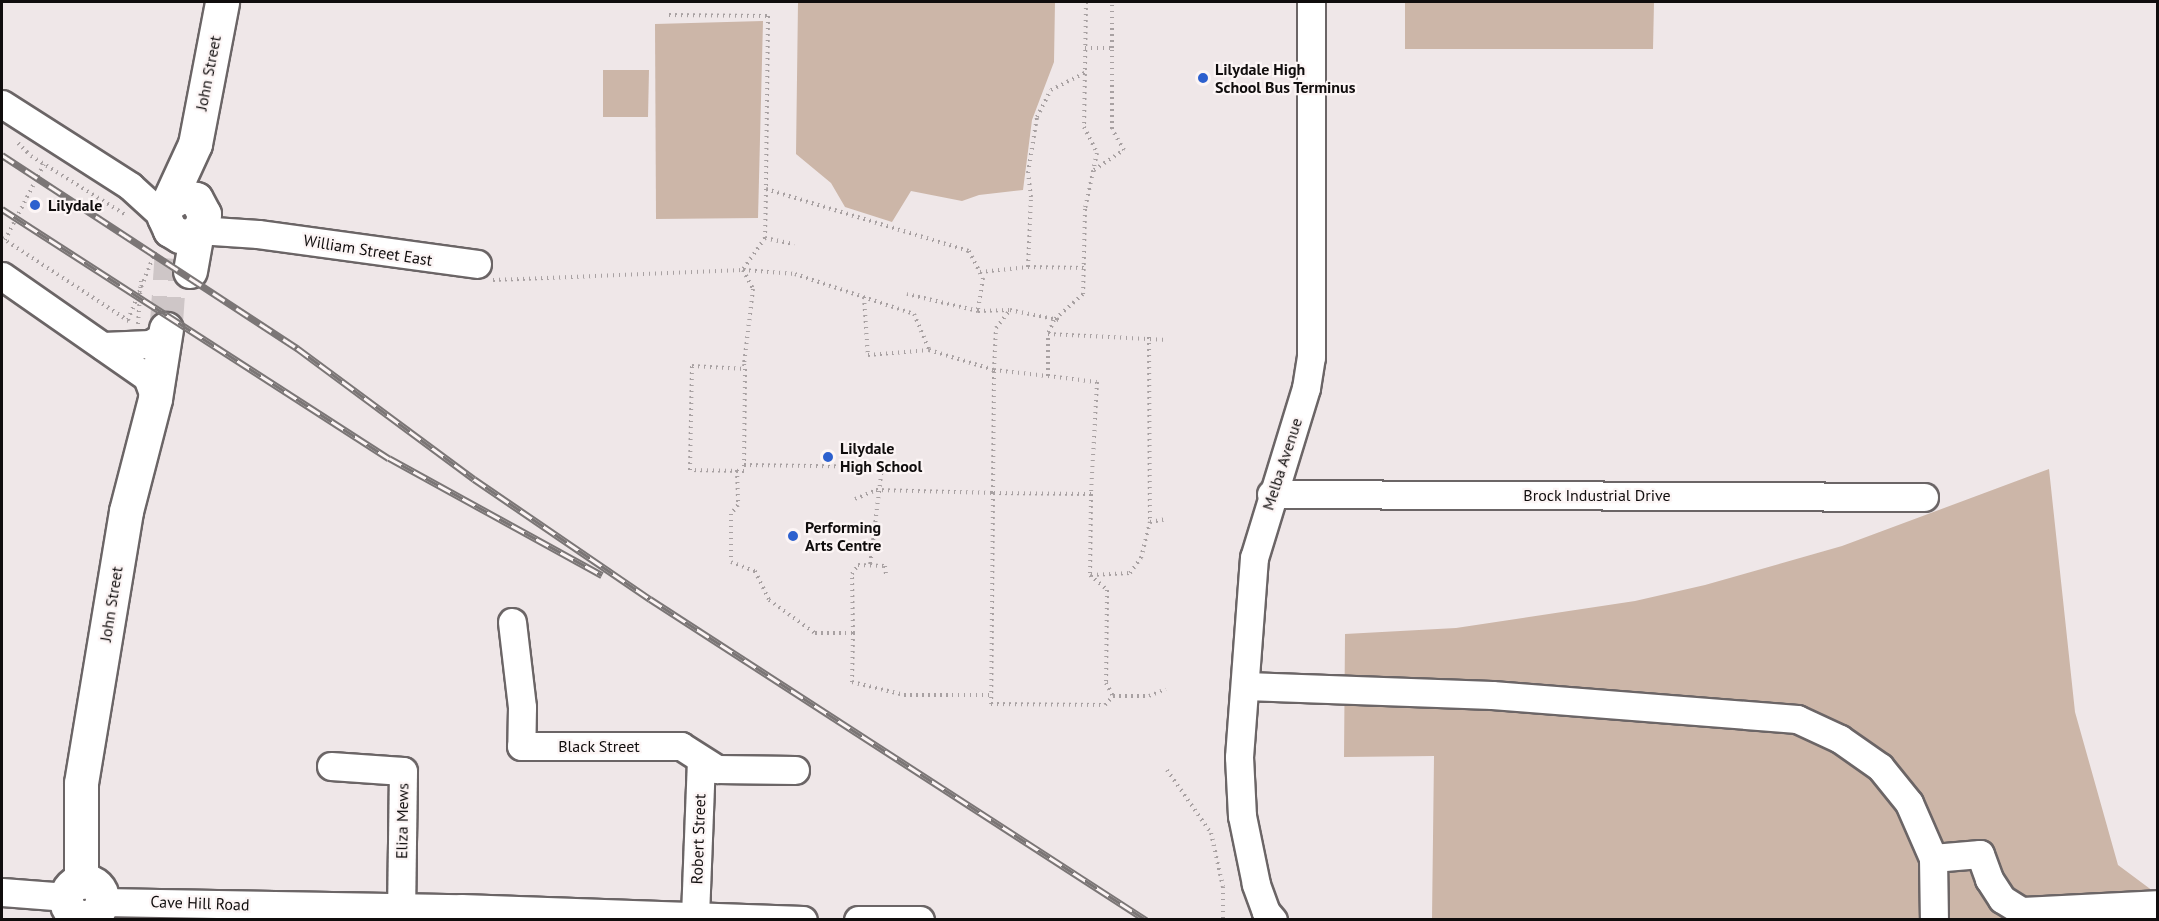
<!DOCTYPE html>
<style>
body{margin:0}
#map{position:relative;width:2159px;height:921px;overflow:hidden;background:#efe7e8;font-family:"PT Sans",sans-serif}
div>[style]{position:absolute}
.green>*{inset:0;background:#ccb6a8}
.major-tunnel>*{height:33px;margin-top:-16.5px;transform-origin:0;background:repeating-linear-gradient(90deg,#cec6c7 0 33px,transparent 0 49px)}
.path>*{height:4px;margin-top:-2px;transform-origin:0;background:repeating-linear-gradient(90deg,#a8a1a2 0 1.5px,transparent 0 6px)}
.roads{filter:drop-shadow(2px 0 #6b6566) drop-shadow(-2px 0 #6b6566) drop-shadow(0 2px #6b6566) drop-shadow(0 -2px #6b6566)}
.minor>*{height:27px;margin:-13.5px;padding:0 13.5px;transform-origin:13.5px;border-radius:13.5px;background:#fff}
.major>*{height:33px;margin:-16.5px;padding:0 16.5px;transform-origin:16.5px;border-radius:16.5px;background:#fff}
.major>.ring{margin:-16.5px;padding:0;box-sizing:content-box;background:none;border:33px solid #fff;border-radius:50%}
.rail>*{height:7px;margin-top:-3.5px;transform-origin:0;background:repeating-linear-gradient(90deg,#fcf5f5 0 14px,#7b7676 0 28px);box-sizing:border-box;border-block:2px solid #7b7676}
.dots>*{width:16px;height:16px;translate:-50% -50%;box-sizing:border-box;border:3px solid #fcf5f5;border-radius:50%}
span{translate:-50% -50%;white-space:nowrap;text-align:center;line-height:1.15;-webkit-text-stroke:4.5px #fcf5f5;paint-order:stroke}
.poi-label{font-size:16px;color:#100d0d;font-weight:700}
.left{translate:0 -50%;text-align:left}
.street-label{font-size:16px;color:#100d0d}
.frame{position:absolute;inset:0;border:3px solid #100d0d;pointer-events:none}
</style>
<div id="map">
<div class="green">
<div style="clip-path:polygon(798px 2px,1055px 2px,1054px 62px,1032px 120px,1023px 190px,979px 195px,962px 201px,911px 191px,892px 222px,845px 207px,831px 183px,796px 154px)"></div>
<div style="clip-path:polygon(1405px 2px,1654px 2px,1653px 49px,1405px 49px)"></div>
<div style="clip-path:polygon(763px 21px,758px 218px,656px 219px,655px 24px)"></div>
<div style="clip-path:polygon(603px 70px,649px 70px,648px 117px,603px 117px)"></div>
<div style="clip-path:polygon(2049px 469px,2075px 712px,2118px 865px,2157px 894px,2156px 920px,1432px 919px,1434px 756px,1344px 757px,1345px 634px,1456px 628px,1635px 601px,1705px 585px,1842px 546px)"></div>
</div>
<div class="major-tunnel">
<div style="left:166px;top:329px;width:71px;rotate:-86deg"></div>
</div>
<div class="path">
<div style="left:1086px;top:2px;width:125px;rotate:90.9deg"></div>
<div style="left:1084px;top:127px;width:29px;rotate:63deg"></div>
<div style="left:1097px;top:153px;width:57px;rotate:102.1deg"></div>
<div style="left:1085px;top:209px;width:85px;rotate:91.3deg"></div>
<div style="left:1083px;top:294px;width:39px;rotate:138deg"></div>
<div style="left:1054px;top:320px;width:15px;rotate:113deg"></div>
<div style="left:1048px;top:334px;width:120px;rotate:2.9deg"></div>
<div style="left:669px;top:15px;width:99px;rotate:0.6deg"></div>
<div style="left:768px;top:16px;width:173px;rotate:90.7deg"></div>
<div style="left:766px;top:189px;width:212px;rotate:17deg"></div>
<div style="left:969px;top:251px;width:30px;rotate:63deg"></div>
<div style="left:983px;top:278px;width:33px;rotate:99deg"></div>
<div style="left:978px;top:311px;width:73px;rotate:-166.5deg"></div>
<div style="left:1085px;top:48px;width:27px"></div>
<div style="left:1112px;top:48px;width:46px;rotate:-90deg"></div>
<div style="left:18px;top:143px;width:18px;rotate:45deg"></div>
<div style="left:31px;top:156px;width:110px;rotate:31.9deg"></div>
<div style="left:1094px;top:170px;width:36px;rotate:-34deg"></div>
<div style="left:1124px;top:150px;width:24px;rotate:-120deg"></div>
<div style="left:1112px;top:129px;width:81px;rotate:-90deg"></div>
<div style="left:766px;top:189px;width:49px;rotate:91.2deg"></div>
<div style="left:765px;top:238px;width:39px;rotate:125deg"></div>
<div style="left:743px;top:270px;width:52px;rotate:4.4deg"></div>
<div style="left:795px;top:274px;width:126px;rotate:18.6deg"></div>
<div style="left:914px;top:314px;width:39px;rotate:67deg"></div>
<div style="left:929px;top:350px;width:68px;rotate:17.1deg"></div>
<div style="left:994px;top:370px;width:42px;rotate:-87.3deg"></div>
<div style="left:996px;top:328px;width:23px;rotate:-52deg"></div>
<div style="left:1010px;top:310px;width:50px;rotate:11.5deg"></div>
<div style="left:2px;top:238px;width:152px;rotate:33.2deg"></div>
<div style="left:765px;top:238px;width:30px;rotate:12deg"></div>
<div style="left:5px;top:240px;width:85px;rotate:-62.8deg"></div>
<div style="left:1028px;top:267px;width:57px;rotate:1deg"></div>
<div style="left:980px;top:272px;width:48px;rotate:-5.9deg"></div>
<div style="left:1028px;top:267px;width:70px;rotate:-87.5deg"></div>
<div style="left:1031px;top:197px;width:24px;rotate:-97deg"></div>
<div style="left:1028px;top:173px;width:57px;rotate:-80.9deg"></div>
<div style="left:1037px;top:117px;width:30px;rotate:-63deg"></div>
<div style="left:1051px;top:90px;width:38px;rotate:-27deg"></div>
<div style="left:493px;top:280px;width:250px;rotate:-2.3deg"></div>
<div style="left:743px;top:270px;width:21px;rotate:62deg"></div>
<div style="left:753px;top:289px;width:76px;rotate:96.8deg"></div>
<div style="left:744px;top:364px;width:5px;rotate:79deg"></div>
<div style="left:745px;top:369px;width:102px;rotate:90.6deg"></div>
<div style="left:744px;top:471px;width:54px;rotate:-178.9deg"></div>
<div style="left:690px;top:470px;width:104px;rotate:-88.9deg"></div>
<div style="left:692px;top:366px;width:53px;rotate:3.2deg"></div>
<div style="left:864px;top:297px;width:58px;rotate:86.1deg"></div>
<div style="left:868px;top:355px;width:61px;rotate:-4.7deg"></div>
<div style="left:978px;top:311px;width:31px;rotate:-2deg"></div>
<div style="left:128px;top:320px;width:75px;rotate:-68.2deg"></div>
<div style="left:138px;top:324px;width:43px;rotate:-86deg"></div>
<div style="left:1149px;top:337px;width:185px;rotate:89.7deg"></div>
<div style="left:1048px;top:376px;width:49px;rotate:7deg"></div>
<div style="left:1097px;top:382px;width:112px;rotate:93.1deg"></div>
<div style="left:1091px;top:494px;width:98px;rotate:-179.4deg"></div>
<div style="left:993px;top:493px;width:211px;rotate:90.5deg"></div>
<div style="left:991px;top:704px;width:114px;rotate:0.5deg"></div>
<div style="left:1105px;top:705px;width:12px;rotate:-48deg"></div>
<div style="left:744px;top:465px;width:138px;rotate:0.8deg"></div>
<div style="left:882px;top:467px;width:100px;rotate:96.9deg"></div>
<div style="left:737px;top:470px;width:35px;rotate:88deg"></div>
<div style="left:738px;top:505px;width:11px;rotate:128deg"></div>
<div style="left:731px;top:514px;width:48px;rotate:90deg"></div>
<div style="left:731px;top:562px;width:26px;rotate:21deg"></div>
<div style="left:755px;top:571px;width:32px;rotate:64deg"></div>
<div style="left:769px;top:600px;width:57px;rotate:35.7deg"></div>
<div style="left:815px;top:633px;width:38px"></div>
<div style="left:853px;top:633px;width:59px;rotate:-91deg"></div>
<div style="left:852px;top:574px;width:11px;rotate:-56deg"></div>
<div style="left:858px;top:565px;width:27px;rotate:2deg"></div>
<div style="left:885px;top:566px;width:8px;rotate:83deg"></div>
<div style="left:1091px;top:494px;width:81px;rotate:90.7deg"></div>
<div style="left:1090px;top:575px;width:23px;rotate:41deg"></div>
<div style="left:1107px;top:590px;width:93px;rotate:90.6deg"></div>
<div style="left:1106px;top:683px;width:15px;rotate:62deg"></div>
<div style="left:1113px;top:696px;width:36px"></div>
<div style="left:1149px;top:696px;width:18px;rotate:-22deg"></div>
<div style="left:855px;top:499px;width:23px;rotate:-23deg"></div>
<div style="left:876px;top:490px;width:117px;rotate:1.5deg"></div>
<div style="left:993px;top:493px;width:123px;rotate:-89.5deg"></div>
<div style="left:994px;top:370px;width:54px;rotate:6.3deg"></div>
<div style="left:1048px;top:376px;width:42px;rotate:-90deg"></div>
<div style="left:1091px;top:575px;width:39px;rotate:-3deg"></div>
<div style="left:1130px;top:573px;width:19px;rotate:-54deg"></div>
<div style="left:1141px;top:558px;width:37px;rotate:-76deg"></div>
<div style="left:1150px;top:522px;width:17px;rotate:-10deg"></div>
<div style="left:853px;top:633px;width:49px;rotate:91.2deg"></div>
<div style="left:852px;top:682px;width:54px;rotate:14deg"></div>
<div style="left:904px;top:695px;width:87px"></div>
<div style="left:1167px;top:770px;width:77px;rotate:55.1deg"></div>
<div style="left:1211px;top:833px;width:55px;rotate:77.5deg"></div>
<div style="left:1223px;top:887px;width:33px;rotate:90deg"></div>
</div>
<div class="roads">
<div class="minor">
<div style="left:2px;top:104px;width:152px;rotate:32.6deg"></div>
<div style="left:130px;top:186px;width:46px;rotate:42.4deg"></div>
<div style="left:198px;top:230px;width:60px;rotate:3.8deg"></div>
<div style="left:258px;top:234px;width:221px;rotate:7.8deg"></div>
<div style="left:2px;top:276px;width:177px;rotate:34.9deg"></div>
<div style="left:147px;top:377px;width:23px;rotate:70deg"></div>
<div style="left:103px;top:346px;width:47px;rotate:-2.4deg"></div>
<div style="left:150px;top:344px;width:17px;rotate:-31deg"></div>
<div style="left:1271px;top:494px;width:653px;rotate:0.26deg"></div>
<div style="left:512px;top:622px;width:86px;rotate:83.3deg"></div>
<div style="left:522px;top:707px;width:39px;rotate:91deg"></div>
<div style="left:521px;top:746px;width:160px"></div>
<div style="left:681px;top:746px;width:43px;rotate:32.6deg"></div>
<div style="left:717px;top:769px;width:78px;rotate:0.7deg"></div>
<div style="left:1246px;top:686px;width:246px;rotate:2.1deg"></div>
<div style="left:1492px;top:695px;width:306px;rotate:4.5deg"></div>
<div style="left:1797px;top:719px;width:47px;rotate:24.9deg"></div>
<div style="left:1840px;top:739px;width:49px;rotate:35deg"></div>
<div style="left:1880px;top:767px;width:46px;rotate:51.1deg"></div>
<div style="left:1909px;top:803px;width:60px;rotate:66.4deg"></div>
<div style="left:1933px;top:858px;width:62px;rotate:89.1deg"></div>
<div style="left:331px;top:766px;width:72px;rotate:4deg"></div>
<div style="left:403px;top:771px;width:136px;rotate:90.8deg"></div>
<div style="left:1933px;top:858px;width:47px;rotate:-4.9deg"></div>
<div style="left:1980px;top:854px;width:27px;rotate:70deg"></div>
<div style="left:1989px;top:879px;width:24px;rotate:57deg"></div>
<div style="left:2002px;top:899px;width:22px;rotate:32deg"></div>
<div style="left:2021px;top:911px;width:137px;rotate:-2.9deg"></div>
<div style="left:2px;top:892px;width:65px;rotate:4.4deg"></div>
<div style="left:102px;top:902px;width:359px;rotate:1deg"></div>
<div style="left:461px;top:908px;width:342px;rotate:2deg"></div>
<div style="left:695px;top:916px;width:154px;rotate:-87.8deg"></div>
<div style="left:858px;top:920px;width:62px"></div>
<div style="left:1273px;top:920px;width:11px;rotate:-131deg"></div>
<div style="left:1266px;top:912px;width:30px;rotate:-110deg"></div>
<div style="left:1256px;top:884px;width:69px;rotate:-101.6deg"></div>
<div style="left:1242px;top:816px;width:59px;rotate:-92.9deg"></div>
<div style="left:1239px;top:757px;width:200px;rotate:-85.7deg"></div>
<div style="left:1254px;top:558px;width:178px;rotate:-73deg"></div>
<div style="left:1306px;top:388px;width:31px;rotate:-81deg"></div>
<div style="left:1311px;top:357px;width:355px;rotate:-90deg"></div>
</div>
<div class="major">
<div style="left:167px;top:205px;width:17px;rotate:-33deg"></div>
<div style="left:181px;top:196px;width:15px;rotate:11deg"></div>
<div style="left:196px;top:199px;width:17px;rotate:62deg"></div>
<div style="left:204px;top:214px;width:13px;rotate:103deg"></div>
<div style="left:201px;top:227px;width:12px;rotate:138deg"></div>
<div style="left:192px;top:235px;width:12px;rotate:175deg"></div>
<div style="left:180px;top:236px;width:12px;rotate:-149deg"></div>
<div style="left:170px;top:230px;width:14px;rotate:-115deg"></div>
<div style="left:164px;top:217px;width:12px;rotate:-76deg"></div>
<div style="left:167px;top:205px;width:67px;rotate:-65.3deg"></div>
<div style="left:195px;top:144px;width:145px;rotate:-79.2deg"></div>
<div style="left:190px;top:271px;width:40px;rotate:-80deg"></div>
<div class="ring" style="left:66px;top:881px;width:3px;height:3px"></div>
<div style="left:81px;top:882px;width:99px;rotate:-90deg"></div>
<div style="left:81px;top:783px;width:276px;rotate:-80.6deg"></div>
<div style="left:126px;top:511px;width:116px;rotate:-75.5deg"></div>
<div style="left:155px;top:399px;width:71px;rotate:-81.1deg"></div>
</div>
</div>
<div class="rail">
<div style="left:2px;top:155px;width:353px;rotate:33.2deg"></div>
<div style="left:297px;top:348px;width:220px;rotate:36.5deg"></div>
<div style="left:474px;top:479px;width:213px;rotate:34.3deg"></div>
<div style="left:650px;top:599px;width:591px;rotate:32.91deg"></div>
<div style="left:2px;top:209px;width:460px;rotate:32.8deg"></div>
<div style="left:389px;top:458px;width:243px;rotate:28.8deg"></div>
</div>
<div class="dots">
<div style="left:1203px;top:78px;background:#2c60ce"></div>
<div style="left:35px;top:205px;background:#2c60ce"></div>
<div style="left:828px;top:457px;background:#2c60ce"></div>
<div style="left:793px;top:536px;background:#2c60ce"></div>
</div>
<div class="poi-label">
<span class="left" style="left:1215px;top:78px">Lilydale High<br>School Bus Terminus</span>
<span class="left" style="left:48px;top:205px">Lilydale</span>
<span class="left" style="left:840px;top:457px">Lilydale<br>High School</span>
<span class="left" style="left:805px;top:536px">Performing<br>Arts Centre</span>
</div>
<div class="street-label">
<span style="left:208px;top:73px;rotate:-79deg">John Street</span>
<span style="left:368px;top:250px;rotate:9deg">William Street East</span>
<span style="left:1282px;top:464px;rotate:-72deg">Melba Avenue</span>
<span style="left:1597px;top:495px">Brock Industrial Drive</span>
<span style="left:111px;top:604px;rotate:-81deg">John Street</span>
<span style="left:599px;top:746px">Black Street</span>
<span style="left:402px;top:821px;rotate:-89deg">Eliza Mews</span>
<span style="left:698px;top:839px;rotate:-88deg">Robert Street</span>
<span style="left:200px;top:903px;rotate:2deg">Cave Hill Road</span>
</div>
<div class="frame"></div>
</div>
